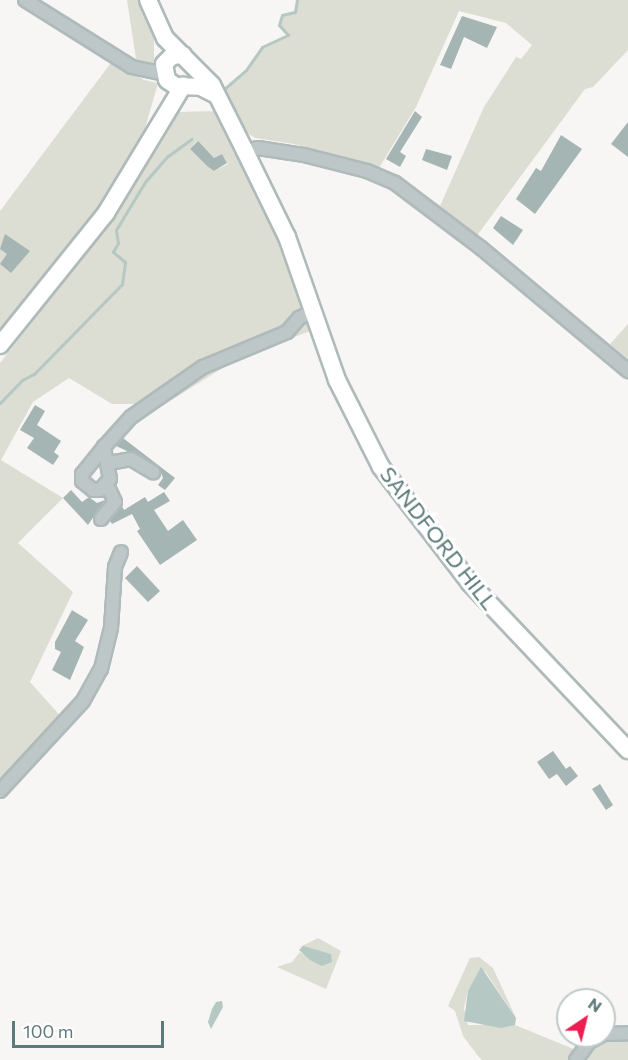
<!DOCTYPE html>
<style>
body{margin:0}
#map{position:relative;width:628px;height:1060px;overflow:hidden;background:#f7f6f4;font-family:Commissioner,sans-serif}
div>[style]{position:absolute}
.green>*{inset:0;background:#dcddd3}
.water>*{inset:0;background:#b5c8c3}
.stream>*{height:3px;margin:-1.5px;padding:0 1.5px;transform-origin:1.5px;border-radius:1.5px;background:#b5c8c3}
.building>*{inset:0;background:#a4b5b4}
.roads{filter:drop-shadow(2px 0 #afbaba) drop-shadow(-2px 0 #afbaba) drop-shadow(0 2px #afbaba) drop-shadow(0 -2px #afbaba)}
.minor>*{height:12px;margin:-6px;padding:0 6px;transform-origin:6px;border-radius:6px;background:#bec7c7}
.major>*{height:16px;margin:-8px;padding:0 8px;transform-origin:8px;border-radius:8px;background:#fff}
span{translate:-50% -50%;white-space:nowrap;text-align:center;line-height:1.15;-webkit-text-stroke:6px #fff;paint-order:stroke}
.street-label{font-size:22px;color:#5d7b7a}
.north{position:absolute;left:556px;top:988px;width:60px;height:60px;box-sizing:border-box;background:#fff;border:2px solid #becaca;border-radius:50%;rotate:35deg;font-size:16px;font-weight:700;line-height:24px;text-align:center;color:#5d7b7a}
.north::after{content:'';display:block;margin:auto;width:21px;height:27px;background:#ed1f52;clip-path:polygon(50% 0,100% 100%,50% 72%,0 100%)}
.scale{position:absolute;left:12px;top:1021px;width:152px;height:27px;box-sizing:border-box;border:3px solid #5d7b7a;border-top:0;padding-left:8px;font-size:18px;line-height:21px;white-space:nowrap;color:#5d7b7a;-webkit-text-stroke:4px #fff;paint-order:stroke}
</style>
<div id="map">
<div class="green">
<div style="clip-path:polygon(127px 0,139px 0,154px 39px,154px 67px,136px 59px)"></div>
<div style="clip-path:polygon(297px 0,628px 0,628px 50px,593px 87px,585px 89px,476px 237px,440px 206px,484px 107px,516px 57px,521px 59px,532px 45px,506px 23px,459px 11px,416px 107px,379px 168px,294px 144px,255px 138px,246px 132px,223px 90px,246px 70px,262px 47px,287px 35px,279px 25px,282px 15px,295px 11px)"></div>
<div style="clip-path:polygon(113px 60px,144px 80px,158px 83px,142px 139px,81px 236px,0 332px,0 211px)"></div>
<div style="clip-path:polygon(evenodd,218px 111px,269px 214px,310px 331px,237px 359px,154px 411px,148px 404px,112px 404px,69px 378px,33px 402px,1px 460px,63px 498px,18px 543px,73px 592px,30px 682px,64px 720px,0 791px,0 363px,119px 212px,175px 112px,218px 111px,197px 141px,214px 158px,222px 154px,228px 164px,214px 171px,207px 166px,190px 149px,197px 141px)"></div>
<div style="clip-path:polygon(628px 324px,628px 360px,610px 344px)"></div>
<div style="clip-path:polygon(318px 938px,341px 951px,326px 989px,277px 967px,292px 962px,300px 952px,322px 966px,331px 954px,300px 947px)"></div>
<div style="clip-path:polygon(479px 957px,493px 968px,516px 1018px,485px 971px,468px 991px,464px 1008px,468px 1025px,515px 1025px,576px 1050px,569px 1060px,482px 1060px,478px 1056px,463px 1036px,455px 1011px,448px 1006px,470px 958px)"></div>
<div style="clip-path:polygon(628px 1037px,628px 1060px,581px 1060px,599px 1040px)"></div>
</div>
<div class="water">
<div style="clip-path:polygon(303px 946px,331px 954px,332px 962px,322px 966px,310px 960px,299px 950px)"></div>
<div style="clip-path:polygon(481px 967px,516px 1018px,515px 1025px,501px 1028px,464px 1021px,468px 991px)"></div>
<div style="clip-path:polygon(222px 1001px,223px 1007px,211px 1029px,208px 1022px,212px 1009px,216px 1002px)"></div>
</div>
<div class="stream">
<div style="left:223px;top:90px;width:30px;rotate:-41deg"></div>
<div style="left:246px;top:70px;width:28px;rotate:-55deg"></div>
<div style="left:262px;top:47px;width:29px;rotate:-25deg"></div>
<div style="left:288px;top:35px;width:13px;rotate:-132deg"></div>
<div style="left:279px;top:25px;width:10px;rotate:-73deg"></div>
<div style="left:282px;top:15px;width:13px;rotate:-13deg"></div>
<div style="left:295px;top:12px;width:12px;rotate:-81deg"></div>
<div style="left:0;top:403px;width:32px;rotate:-46deg"></div>
<div style="left:22px;top:380px;width:13px;rotate:-27deg"></div>
<div style="left:34px;top:374px;width:126px;rotate:-45.6deg"></div>
<div style="left:122px;top:284px;width:22px;rotate:-82deg"></div>
<div style="left:125px;top:262px;width:16px;rotate:-140deg"></div>
<div style="left:113px;top:252px;width:10px;rotate:-61deg"></div>
<div style="left:118px;top:243px;width:13px;rotate:-99deg"></div>
<div style="left:116px;top:230px;width:56px;rotate:-58.9deg"></div>
<div style="left:145px;top:182px;width:35px;rotate:-49deg"></div>
<div style="left:168px;top:156px;width:29px;rotate:-36deg"></div>
</div>
<div class="building">
<div style="clip-path:polygon(462px 16px,497px 27px,487px 48px,464px 37px,451px 69px,440px 65px)"></div>
<div style="clip-path:polygon(415px 111px,422px 117px,400px 152px,406px 156px,400px 167px,386px 159px)"></div>
<div style="clip-path:polygon(628px 122px,628px 157px,611px 144px)"></div>
<div style="clip-path:polygon(561px 135px,582px 149px,535px 214px,516px 199px,536px 168px,541px 171px)"></div>
<div style="clip-path:polygon(198px 141px,214px 158px,222px 154px,227px 163px,214px 171px,207px 166px,190px 149px)"></div>
<div style="clip-path:polygon(426px 149px,452px 156px,447px 170px,422px 160px)"></div>
<div style="clip-path:polygon(501px 216px,523px 230px,513px 245px,493px 228px)"></div>
<div style="clip-path:polygon(5px 234px,30px 251px,11px 273px,0 264px,7px 254px,0 249px)"></div>
<div style="clip-path:polygon(35px 405px,45px 411px,37px 425px,61px 441px,54px 452px,59px 456px,53px 465px,27px 448px,34px 438px,20px 430px)"></div>
<div style="clip-path:polygon(123px 438px,175px 478px,165px 490px,158px 485px,163px 478px,158px 465px,116px 446px)"></div>
<div style="clip-path:polygon(71px 490px,82px 502px,89px 497px,97px 503px,105px 500px,88px 525px,63px 498px)"></div>
<div style="clip-path:polygon(164px 492px,170px 501px,154px 510px,168px 531px,183px 520px,197px 540px,160px 565px,137px 531px,140px 529px,132px 514px,112px 524px,110px 521px,122px 506px,124px 510px,145px 497px,148px 502px)"></div>
<div style="clip-path:polygon(137px 566px,160px 591px,148px 602px,125px 578px)"></div>
<div style="clip-path:polygon(72px 610px,88px 620px,75px 641px,84px 647px,70px 680px,52px 670px,61px 652px,55px 649px,55px 642px)"></div>
<div style="clip-path:polygon(553px 751px,566px 769px,570px 766px,578px 776px,566px 786px,557px 774px,549px 779px,537px 762px)"></div>
<div style="clip-path:polygon(600px 784px,613px 805px,606px 810px,592px 789px)"></div>
</div>
<div class="roads">
<div class="minor">
<div style="left:25px;top:0;width:126px;rotate:32.1deg"></div>
<div style="left:132px;top:67px;width:33px;rotate:12deg"></div>
<div style="left:245px;top:151px;width:13px;rotate:-13deg"></div>
<div style="left:258px;top:148px;width:47px;rotate:8.7deg"></div>
<div style="left:304px;top:155px;width:65px;rotate:14.3deg"></div>
<div style="left:367px;top:171px;width:30px;rotate:23deg"></div>
<div style="left:395px;top:183px;width:108px;rotate:37.1deg"></div>
<div style="left:481px;top:248px;width:192px;rotate:39.9deg"></div>
<div style="left:104px;top:447px;width:35px;rotate:129deg"></div>
<div style="left:82px;top:474px;width:7px;rotate:90deg"></div>
<div style="left:82px;top:481px;width:14px;rotate:39deg"></div>
<div style="left:93px;top:490px;width:7px"></div>
<div style="left:100px;top:490px;width:15px;rotate:-48deg"></div>
<div style="left:110px;top:479px;width:33px;rotate:-101deg"></div>
<div style="left:104px;top:447px;width:40px;rotate:-48deg"></div>
<div style="left:131px;top:417px;width:88px;rotate:-34.8deg"></div>
<div style="left:203px;top:367px;width:91px;rotate:-22.6deg"></div>
<div style="left:287px;top:332px;width:18px;rotate:-49deg"></div>
<div style="left:299px;top:318px;width:14px;rotate:-25deg"></div>
<div style="left:109px;top:463px;width:22px;rotate:-10deg"></div>
<div style="left:131px;top:459px;width:26px;rotate:31deg"></div>
<div style="left:101px;top:519px;width:22px;rotate:-51deg"></div>
<div style="left:115px;top:502px;width:19px;rotate:-115deg"></div>
<div style="left:0;top:791px;width:122px;rotate:-47.3deg"></div>
<div style="left:83px;top:701px;width:37px;rotate:-61deg"></div>
<div style="left:101px;top:669px;width:42px;rotate:-76.3deg"></div>
<div style="left:111px;top:628px;width:61px;rotate:-86.2deg"></div>
<div style="left:115px;top:567px;width:16px;rotate:-68deg"></div>
<div style="left:604px;top:1034px;width:24px;rotate:-2deg"></div>
<div style="left:576px;top:1060px;width:22px;rotate:-54deg"></div>
<div style="left:589px;top:1042px;width:13px;rotate:-29deg"></div>
</div>
<div class="major">
<div style="left:148px;top:0;width:42px;rotate:65.9deg"></div>
<div style="left:165px;top:38px;width:66px;rotate:45deg"></div>
<div style="left:212px;top:85px;width:74px;rotate:63.4deg"></div>
<div style="left:245px;top:151px;width:96px;rotate:64deg"></div>
<div style="left:287px;top:237px;width:151px;rotate:70.7deg"></div>
<div style="left:337px;top:380px;width:97px;rotate:63.2deg"></div>
<div style="left:381px;top:467px;width:146px;rotate:52.5deg"></div>
<div style="left:470px;top:583px;width:230px;rotate:46.6deg"></div>
<div style="left:183px;top:55px;width:11px;rotate:175deg"></div>
<div style="left:172px;top:56px;width:11px;rotate:135deg"></div>
<div style="left:164px;top:64px;width:16px;rotate:79deg"></div>
<div style="left:167px;top:80px;width:11px;rotate:34deg"></div>
<div style="left:176px;top:86px;width:25px;rotate:2deg"></div>
<div style="left:201px;top:87px;width:16px;rotate:27deg"></div>
<div style="left:0;top:345px;width:169px;rotate:-51.2deg"></div>
<div style="left:106px;top:213px;width:149px;rotate:-58.8deg"></div>
</div>
</div>
<div class="street-label">
<span style="left:439px;top:538px;rotate:52deg">SANDFORD HILL</span>
</div>
<div class="north">N</div>
<div class="scale">100 m</div>
</div>
